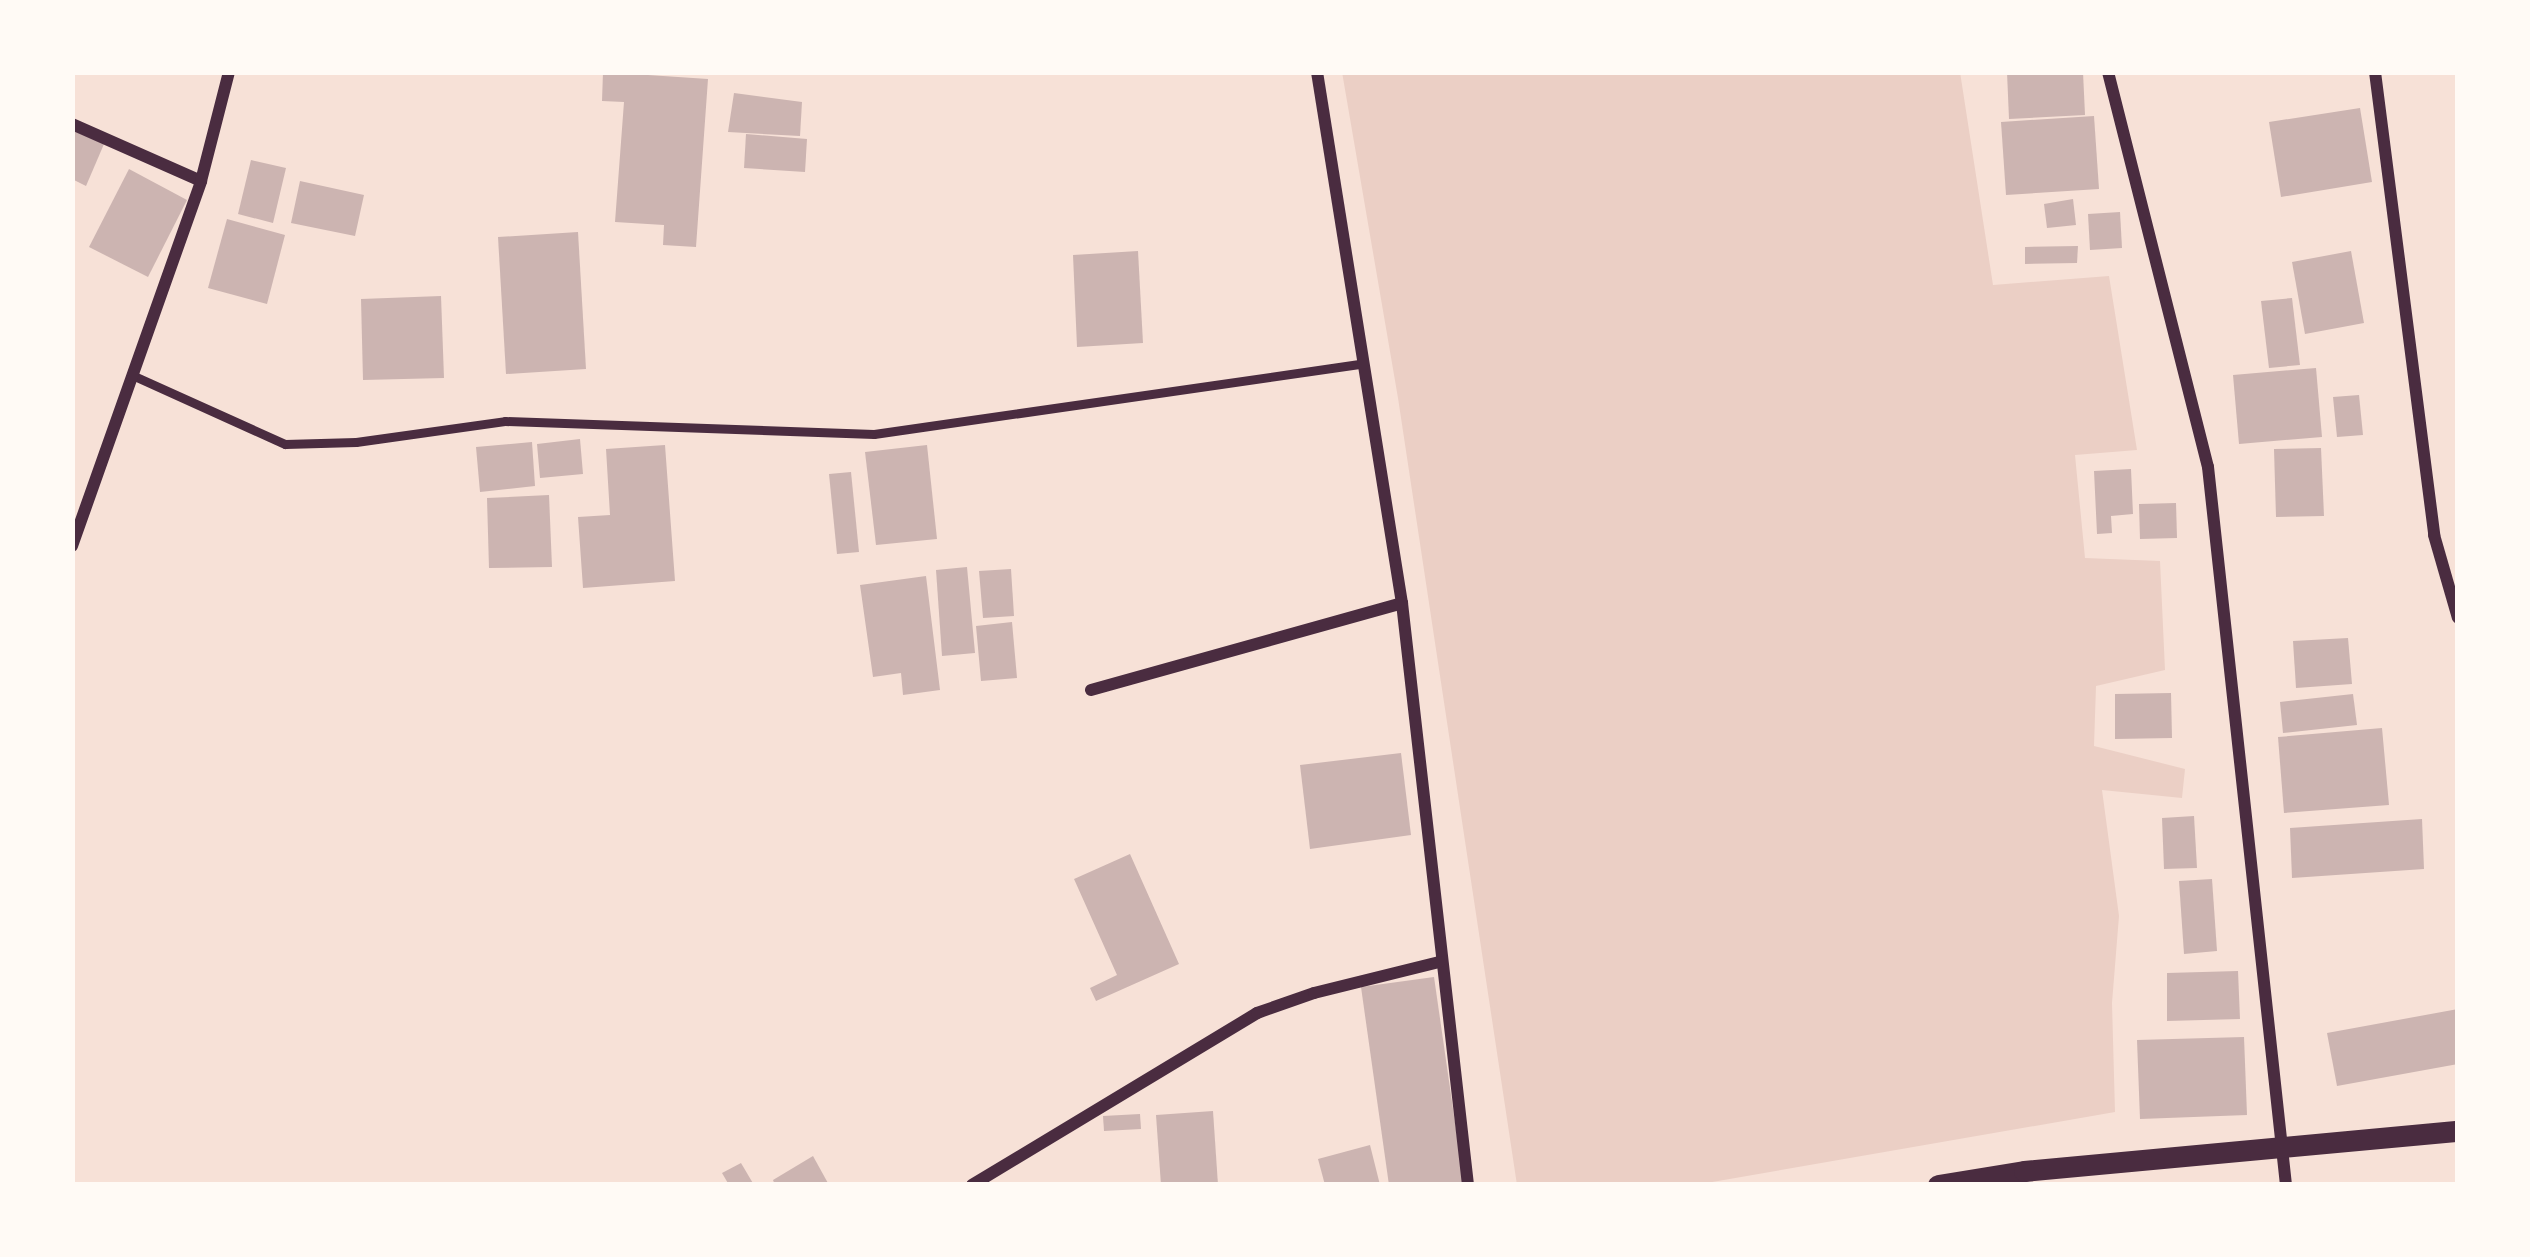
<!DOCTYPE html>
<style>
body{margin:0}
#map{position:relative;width:2530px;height:1257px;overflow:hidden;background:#f7e1d7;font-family:Cabin,sans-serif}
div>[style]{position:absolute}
.green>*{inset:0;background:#ebcfc5}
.building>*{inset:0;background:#ccb4b1}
.service>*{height:9px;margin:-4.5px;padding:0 4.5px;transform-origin:4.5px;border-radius:4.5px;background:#4a2c40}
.minor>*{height:12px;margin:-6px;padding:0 6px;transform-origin:6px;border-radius:6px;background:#4a2c40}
.tertiary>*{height:21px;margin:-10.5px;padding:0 10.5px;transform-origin:10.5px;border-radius:10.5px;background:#4a2c40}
span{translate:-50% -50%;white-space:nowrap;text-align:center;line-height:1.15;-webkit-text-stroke:10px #fffaf5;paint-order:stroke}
.frame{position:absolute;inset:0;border:75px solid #fffaf5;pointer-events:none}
</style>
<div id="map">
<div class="green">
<div style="clip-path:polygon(1342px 72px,1960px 72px,1993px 285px,2109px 276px,2137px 450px,2075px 455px,2085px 558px,2160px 561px,2165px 670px,2096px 686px,2094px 746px,2185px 769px,2182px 798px,2102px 790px,2119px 916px,2112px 1003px,2115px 1112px,1695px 1185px,1517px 1185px,1398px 398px)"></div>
</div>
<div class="building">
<div style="clip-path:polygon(603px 72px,708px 79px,696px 247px,663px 245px,664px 225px,615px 222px,624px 102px,602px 101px)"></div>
<div style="clip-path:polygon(2007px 72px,2083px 72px,2085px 115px,2009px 119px)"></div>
<div style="clip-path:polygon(734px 93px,802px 102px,800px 136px,728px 132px)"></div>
<div style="clip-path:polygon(2360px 108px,2372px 182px,2281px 197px,2269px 122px)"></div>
<div style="clip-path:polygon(2094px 116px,2099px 189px,2006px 195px,2001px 122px)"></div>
<div style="clip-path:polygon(72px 130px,104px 144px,86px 186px,72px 179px)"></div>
<div style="clip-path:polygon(746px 134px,807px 139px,805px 172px,744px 168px)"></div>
<div style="clip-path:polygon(251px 160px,286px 168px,273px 223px,238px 214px)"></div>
<div style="clip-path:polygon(129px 169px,187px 200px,148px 277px,89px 247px)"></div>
<div style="clip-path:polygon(300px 181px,364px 195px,355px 236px,291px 223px)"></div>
<div style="clip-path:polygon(2073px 199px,2076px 225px,2047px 228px,2044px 204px)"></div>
<div style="clip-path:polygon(2120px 212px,2122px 248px,2090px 250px,2088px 214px)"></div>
<div style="clip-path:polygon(227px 219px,285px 235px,267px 304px,208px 288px)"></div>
<div style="clip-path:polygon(578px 232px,586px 369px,506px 374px,498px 237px)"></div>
<div style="clip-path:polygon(2078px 246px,2077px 263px,2025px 264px,2025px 247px)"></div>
<div style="clip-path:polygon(1138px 251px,1143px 343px,1077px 347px,1073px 255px)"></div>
<div style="clip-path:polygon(2351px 251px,2364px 323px,2305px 334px,2292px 262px)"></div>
<div style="clip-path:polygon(441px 296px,444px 378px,363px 380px,361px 299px)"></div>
<div style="clip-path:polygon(2292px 298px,2300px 365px,2269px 368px,2261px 301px)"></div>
<div style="clip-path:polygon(2316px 368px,2322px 437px,2239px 444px,2233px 375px)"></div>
<div style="clip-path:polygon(2359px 395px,2363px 435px,2337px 437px,2333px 397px)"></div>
<div style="clip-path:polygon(580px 439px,583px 474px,540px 478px,537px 444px)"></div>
<div style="clip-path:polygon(532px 442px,535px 486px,480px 492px,476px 447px)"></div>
<div style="clip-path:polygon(665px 445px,675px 581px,583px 588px,578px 517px,610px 515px,606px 449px)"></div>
<div style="clip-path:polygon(927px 445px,937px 539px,876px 545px,865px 452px)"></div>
<div style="clip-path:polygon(2321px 448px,2324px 516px,2276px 517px,2274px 449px)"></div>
<div style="clip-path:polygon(2131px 469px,2133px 514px,2111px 516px,2112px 533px,2097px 534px,2094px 471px)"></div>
<div style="clip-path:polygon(851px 472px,859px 552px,837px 554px,829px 474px)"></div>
<div style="clip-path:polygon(549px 495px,552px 567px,489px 568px,487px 498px)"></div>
<div style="clip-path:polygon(2176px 503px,2177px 538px,2140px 539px,2139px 504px)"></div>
<div style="clip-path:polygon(967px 567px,975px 653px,942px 656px,936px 570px)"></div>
<div style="clip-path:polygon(1011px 569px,1014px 616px,983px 618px,979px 571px)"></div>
<div style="clip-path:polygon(926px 576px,940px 690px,903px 695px,901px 673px,873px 677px,860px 585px)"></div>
<div style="clip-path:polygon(1012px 622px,1017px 678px,981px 681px,976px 626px)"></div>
<div style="clip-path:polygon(2348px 638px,2352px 684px,2296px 688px,2293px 641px)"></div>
<div style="clip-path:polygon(2171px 693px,2172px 738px,2115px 739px,2115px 694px)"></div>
<div style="clip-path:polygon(2353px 694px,2357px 725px,2283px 733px,2280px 702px)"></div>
<div style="clip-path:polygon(2382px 728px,2389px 805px,2284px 813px,2278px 737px)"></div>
<div style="clip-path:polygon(1401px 753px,1411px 835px,1310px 849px,1300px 765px)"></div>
<div style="clip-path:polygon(2194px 816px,2197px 868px,2164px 869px,2162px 818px)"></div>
<div style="clip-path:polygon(2422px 819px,2424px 869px,2292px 878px,2290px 828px)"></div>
<div style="clip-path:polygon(1130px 854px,1179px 964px,1096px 1001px,1090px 988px,1117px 975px,1074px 879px)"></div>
<div style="clip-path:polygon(2212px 879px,2217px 951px,2184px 954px,2179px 881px)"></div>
<div style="clip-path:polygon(2238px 971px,2240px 1019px,2167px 1021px,2167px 973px)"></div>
<div style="clip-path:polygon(1434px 977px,1464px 1185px,1389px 1185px,1361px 987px)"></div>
<div style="clip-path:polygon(2458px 1009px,2458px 1064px,2337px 1086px,2327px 1033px)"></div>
<div style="clip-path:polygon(2244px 1037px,2247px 1115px,2140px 1119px,2137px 1040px)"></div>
<div style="clip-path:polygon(1213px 1111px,1218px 1185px,1161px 1185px,1156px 1115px)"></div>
<div style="clip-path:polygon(1140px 1114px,1141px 1129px,1104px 1131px,1103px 1116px)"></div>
<div style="clip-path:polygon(1370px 1145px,1380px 1185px,1325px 1185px,1318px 1159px)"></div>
<div style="clip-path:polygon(813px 1156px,829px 1185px,775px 1185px,773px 1180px)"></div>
<div style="clip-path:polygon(741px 1163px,754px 1185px,729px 1185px,722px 1173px)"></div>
</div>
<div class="service">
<div style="left:132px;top:375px;width:168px;rotate:24.3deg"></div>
<div style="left:285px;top:444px;width:71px;rotate:-1.6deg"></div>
<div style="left:356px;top:442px;width:150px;rotate:-8deg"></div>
<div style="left:505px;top:421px;width:369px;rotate:2deg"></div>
<div style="left:874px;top:434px;width:492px;rotate:-8.2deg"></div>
</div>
<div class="minor">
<div style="left:1317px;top:72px;width:538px;rotate:80.91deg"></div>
<div style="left:1402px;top:603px;width:586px;rotate:83.53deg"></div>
<div style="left:2108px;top:72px;width:407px;rotate:75.8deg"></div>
<div style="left:2208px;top:467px;width:722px;rotate:83.8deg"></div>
<div style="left:2375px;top:72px;width:467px;rotate:82.7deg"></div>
<div style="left:2434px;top:535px;width:86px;rotate:73.9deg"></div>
<div style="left:72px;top:124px;width:141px;rotate:23.8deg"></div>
<div style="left:72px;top:546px;width:387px;rotate:-70.5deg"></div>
<div style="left:201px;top:181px;width:113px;rotate:-75.6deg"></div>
<div style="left:1091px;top:690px;width:323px;rotate:-15.6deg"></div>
<div style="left:972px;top:1185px;width:333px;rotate:-31.1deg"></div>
<div style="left:1257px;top:1013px;width:60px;rotate:-19.3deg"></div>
<div style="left:1314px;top:993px;width:129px;rotate:-13.9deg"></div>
</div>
<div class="tertiary">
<div style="left:1938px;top:1185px;width:87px;rotate:-9.2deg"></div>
<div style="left:2024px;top:1171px;width:436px;rotate:-5.3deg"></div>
</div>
<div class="frame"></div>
</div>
